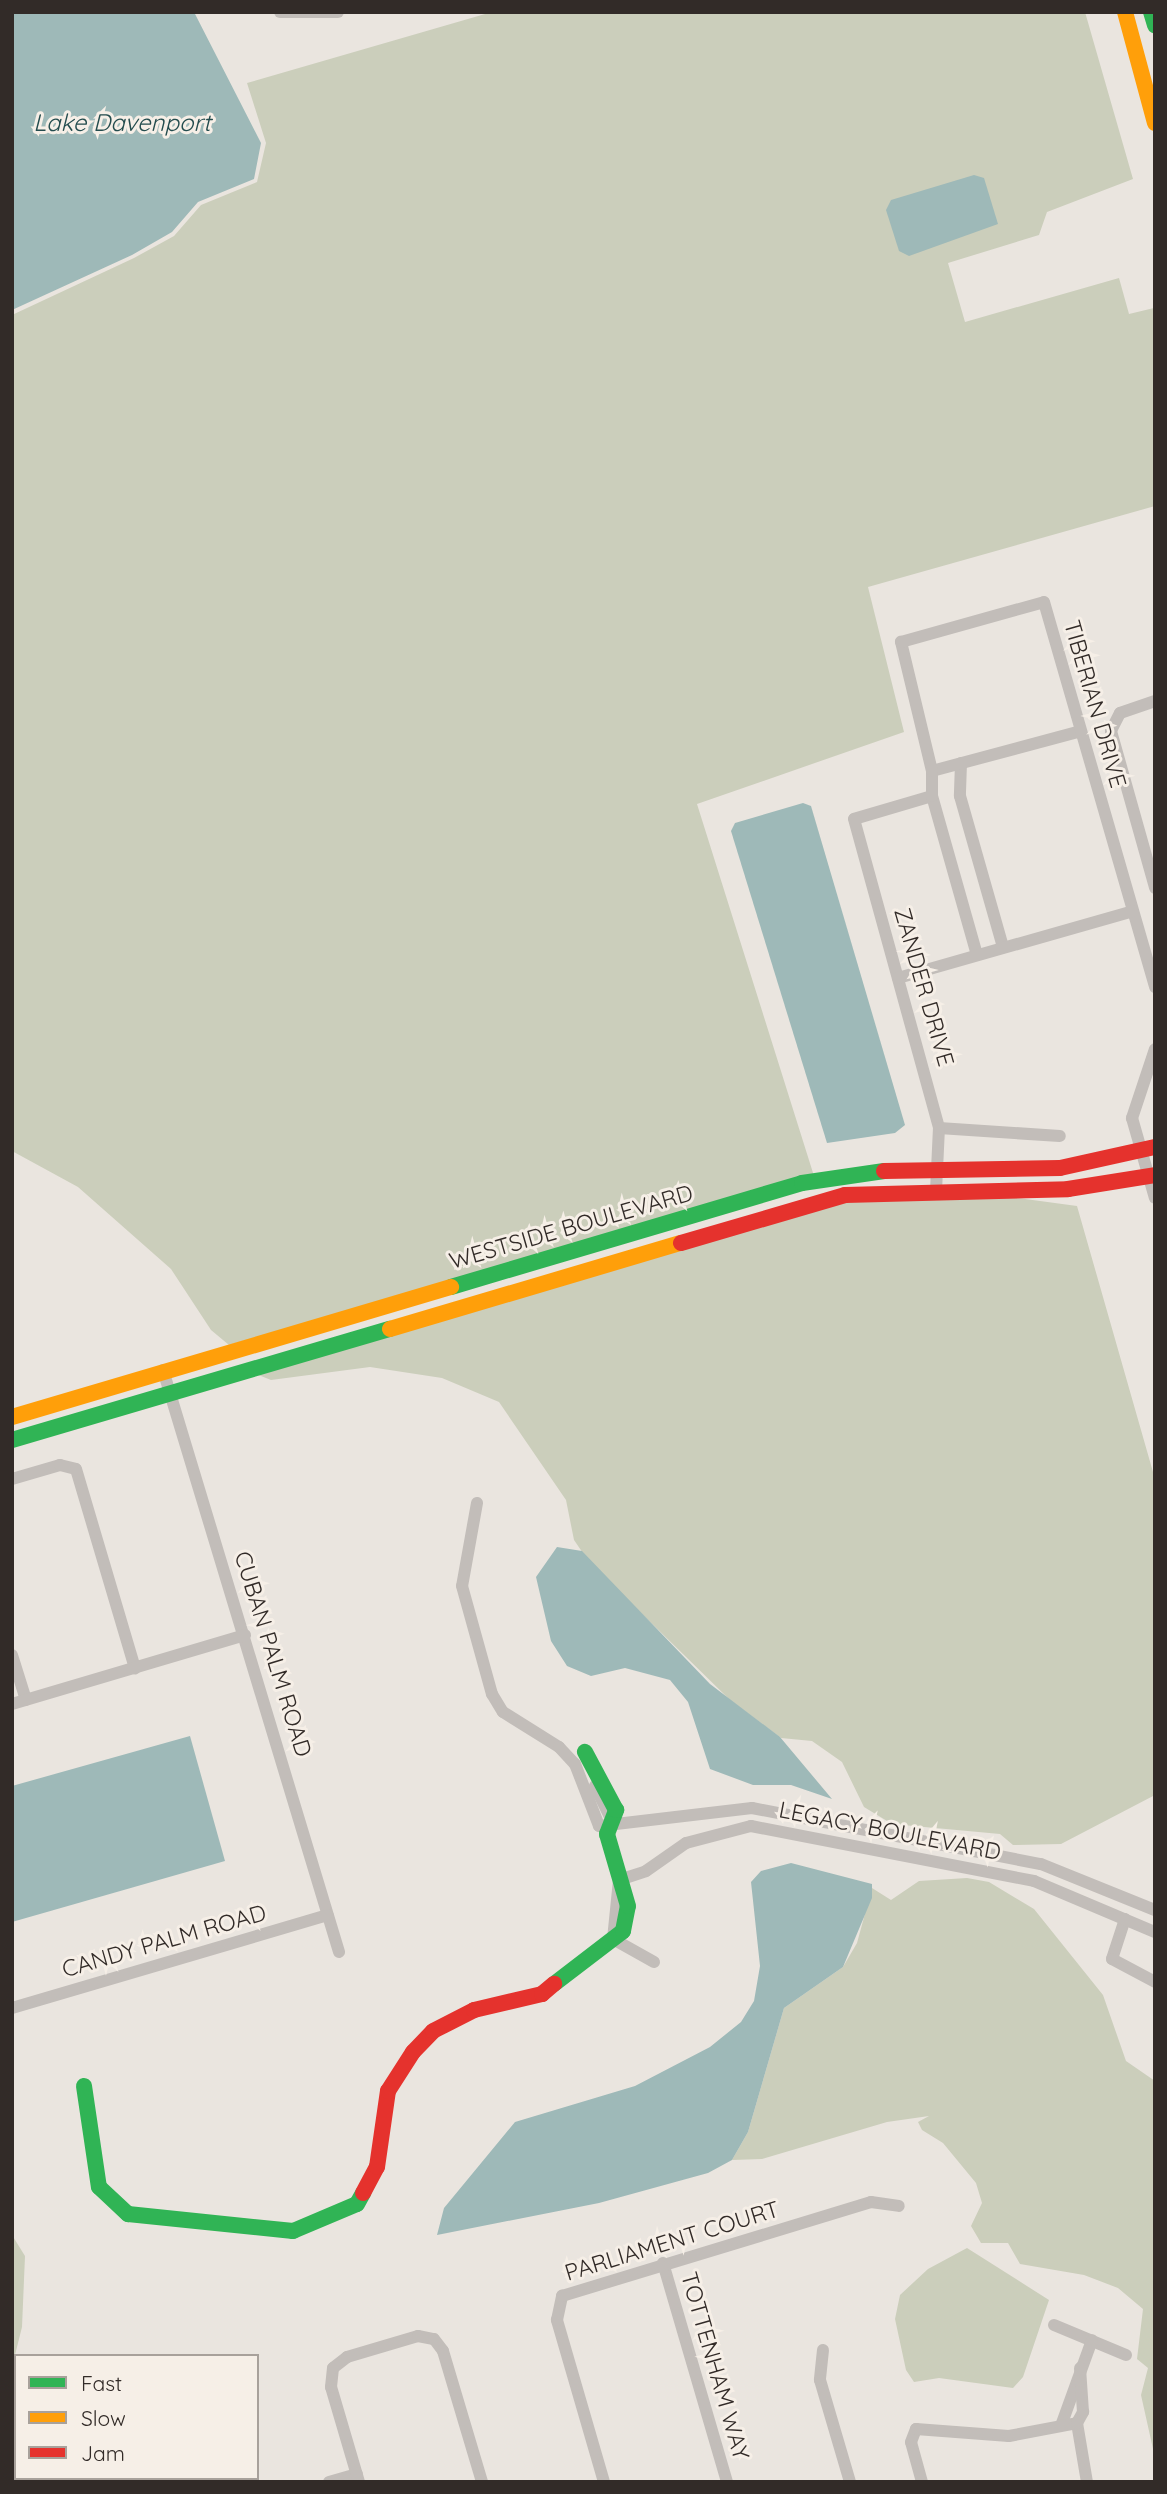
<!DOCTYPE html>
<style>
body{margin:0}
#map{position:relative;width:1167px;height:2494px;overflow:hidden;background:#eae5df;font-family:Quicksand,sans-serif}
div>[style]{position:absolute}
.green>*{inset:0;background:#cbcebb}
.water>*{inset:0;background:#9eb9b8}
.street>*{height:12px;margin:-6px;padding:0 6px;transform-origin:6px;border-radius:6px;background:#c2bdb9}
.fast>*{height:16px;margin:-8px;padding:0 8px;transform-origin:8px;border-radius:8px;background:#30b455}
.slow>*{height:16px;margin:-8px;padding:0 8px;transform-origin:8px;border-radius:8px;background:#ff9f0a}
.jam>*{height:16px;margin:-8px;padding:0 8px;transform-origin:8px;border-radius:8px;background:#e5322d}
span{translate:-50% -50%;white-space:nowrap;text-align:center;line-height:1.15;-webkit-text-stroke:6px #f6efe7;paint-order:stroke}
.street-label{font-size:23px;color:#322b28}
.water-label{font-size:24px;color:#234c4e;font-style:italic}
.frame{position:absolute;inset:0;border:14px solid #322b28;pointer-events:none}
.legend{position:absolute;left:14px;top:2354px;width:245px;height:126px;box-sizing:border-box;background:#f6efe7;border:2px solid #a8a19b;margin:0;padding:9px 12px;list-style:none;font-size:21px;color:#322b28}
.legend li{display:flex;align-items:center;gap:14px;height:35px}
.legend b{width:35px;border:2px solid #a8a19b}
</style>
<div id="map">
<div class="green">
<div style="clip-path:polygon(492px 12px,1085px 12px,1133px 179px,1047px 212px,1039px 235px,948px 263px,965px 322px,1119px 278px,1129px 314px,1154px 308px,1155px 506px,868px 587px,904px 732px,697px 804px,814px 1176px,229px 1345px,211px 1330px,171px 1269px,78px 1187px,12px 1151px,12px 315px,134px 258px,174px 236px,201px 205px,257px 182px,266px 143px,247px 83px)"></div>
<div style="clip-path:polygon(996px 1195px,1077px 1206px,1155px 1479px,1155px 1795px,1061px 1844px,1013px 1845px,1000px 1834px,892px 1824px,864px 1807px,842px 1762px,812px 1741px,781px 1738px,730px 1700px,589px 1562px,574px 1540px,566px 1500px,499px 1402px,442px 1378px,370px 1367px,271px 1380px,256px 1374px,846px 1200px)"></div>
<div style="clip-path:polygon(967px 1878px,989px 1882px,1034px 1909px,1103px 1995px,1126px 2061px,1155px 2081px,1155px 2458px,1141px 2395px,1148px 2368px,1137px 2359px,1143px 2309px,1118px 2288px,1084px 2275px,1020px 2264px,1008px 2243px,981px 2243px,971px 2226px,982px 2203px,976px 2183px,943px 2143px,922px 2130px,918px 2122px,929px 2116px,887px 2122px,762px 2159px,732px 2160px,748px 2132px,784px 2008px,843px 1967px,857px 1943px,872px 1888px,891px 1900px,919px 1881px)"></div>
<div style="clip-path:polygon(12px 2235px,25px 2256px,22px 2327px,12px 2367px)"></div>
<div style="clip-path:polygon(967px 2248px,1049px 2300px,1023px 2377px,1013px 2388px,939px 2378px,914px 2382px,906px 2370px,895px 2319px,900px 2295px,928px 2269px)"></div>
</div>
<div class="water">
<div style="clip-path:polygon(12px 12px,194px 12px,261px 143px,254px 179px,198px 202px,172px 232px,132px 255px,12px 310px)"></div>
<div style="clip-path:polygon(974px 175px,984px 178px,998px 224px,909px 256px,899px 251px,886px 210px,891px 200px)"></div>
<div style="clip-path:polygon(803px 803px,811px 806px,905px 1125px,895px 1133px,827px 1143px,731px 831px,735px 823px)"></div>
<div style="clip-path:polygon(557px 1547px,582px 1551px,710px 1684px,780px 1737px,832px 1799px,791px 1785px,753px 1785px,710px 1769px,688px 1702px,670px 1680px,625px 1668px,591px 1676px,567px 1666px,551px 1641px,536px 1577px)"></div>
<div style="clip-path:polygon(190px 1736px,225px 1861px,12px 1922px,12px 1786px)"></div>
<div style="clip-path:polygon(791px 1863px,872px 1884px,872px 1898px,843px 1967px,784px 2008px,748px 2132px,732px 2160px,708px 2173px,599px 2203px,437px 2235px,444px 2208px,515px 2122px,635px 2086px,710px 2047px,741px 2022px,754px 2001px,760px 1966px,751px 1882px,761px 1871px)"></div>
</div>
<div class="street">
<div style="left:280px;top:12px;width:58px"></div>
<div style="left:1155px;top:701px;width:37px;rotate:161deg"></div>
<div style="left:1120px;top:713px;width:20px;rotate:117deg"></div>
<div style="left:1111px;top:731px;width:163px;rotate:74.3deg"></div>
<div style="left:961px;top:763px;width:33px;rotate:92deg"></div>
<div style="left:960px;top:796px;width:157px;rotate:74.1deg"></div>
<div style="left:932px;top:771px;width:154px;rotate:-15deg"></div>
<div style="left:932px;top:796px;width:81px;rotate:163.6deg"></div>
<div style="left:854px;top:819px;width:320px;rotate:74.6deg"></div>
<div style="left:939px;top:1128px;width:121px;rotate:3.8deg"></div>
<div style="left:977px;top:955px;width:165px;rotate:-105.8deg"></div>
<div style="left:932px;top:796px;width:25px;rotate:-90deg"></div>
<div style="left:932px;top:771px;width:133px;rotate:-103.5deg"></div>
<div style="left:901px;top:642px;width:148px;rotate:-15.6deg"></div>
<div style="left:1044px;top:602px;width:401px;rotate:73.9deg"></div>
<div style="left:898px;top:978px;width:244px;rotate:-15.9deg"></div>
<div style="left:1155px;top:1049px;width:73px;rotate:108.4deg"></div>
<div style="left:1132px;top:1118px;width:83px;rotate:74deg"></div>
<div style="left:936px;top:1191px;width:63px;rotate:-87.3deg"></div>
<div style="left:163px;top:1370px;width:608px;rotate:73.17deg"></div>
<div style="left:12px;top:1479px;width:50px;rotate:-16.3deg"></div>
<div style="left:60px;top:1465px;width:16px;rotate:14deg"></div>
<div style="left:76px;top:1469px;width:208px;rotate:73.5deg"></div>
<div style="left:477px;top:1503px;width:84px;rotate:100.2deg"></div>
<div style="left:462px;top:1586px;width:112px;rotate:74.5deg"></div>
<div style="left:492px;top:1694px;width:21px;rotate:59deg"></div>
<div style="left:503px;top:1712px;width:66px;rotate:32deg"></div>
<div style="left:559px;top:1747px;width:23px;rotate:47deg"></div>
<div style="left:575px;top:1764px;width:66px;rotate:68.8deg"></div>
<div style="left:599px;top:1826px;width:154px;rotate:-6.7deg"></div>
<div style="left:752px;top:1808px;width:294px;rotate:11deg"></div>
<div style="left:1041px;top:1864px;width:123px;rotate:22deg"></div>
<div style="left:12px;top:1655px;width:47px;rotate:72.7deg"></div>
<div style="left:12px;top:1704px;width:243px;rotate:-16.5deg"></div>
<div style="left:595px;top:1786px;width:39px;rotate:64deg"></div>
<div style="left:1125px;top:1919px;width:42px;rotate:108deg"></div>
<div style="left:1112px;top:1959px;width:49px;rotate:28.1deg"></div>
<div style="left:654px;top:1962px;width:47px;rotate:-150.7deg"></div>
<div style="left:613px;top:1939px;width:59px;rotate:-84.2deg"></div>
<div style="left:619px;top:1880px;width:28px;rotate:-18deg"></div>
<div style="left:646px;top:1871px;width:49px;rotate:-35deg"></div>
<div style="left:686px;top:1843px;width:67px;rotate:-14.7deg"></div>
<div style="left:751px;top:1826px;width:288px;rotate:11deg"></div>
<div style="left:1034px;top:1881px;width:131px;rotate:22.9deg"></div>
<div style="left:12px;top:2008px;width:329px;rotate:-16.4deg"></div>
<div style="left:663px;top:2263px;width:228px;rotate:73.7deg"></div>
<div style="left:1054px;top:2325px;width:78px;rotate:22.6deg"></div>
<div style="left:823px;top:2350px;width:30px;rotate:96deg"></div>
<div style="left:820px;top:2380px;width:106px;rotate:73.6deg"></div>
<div style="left:1062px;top:2423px;width:88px;rotate:-70.1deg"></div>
<div style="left:1077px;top:2423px;width:60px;rotate:80.4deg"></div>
<div style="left:12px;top:2465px;width:5px;rotate:-37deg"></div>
<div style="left:101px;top:2478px;width:9px;rotate:27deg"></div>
<div style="left:329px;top:2482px;width:29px;rotate:-16deg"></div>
<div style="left:359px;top:2482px;width:99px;rotate:-106.4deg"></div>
<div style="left:331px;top:2387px;width:19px;rotate:-84deg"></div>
<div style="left:333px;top:2368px;width:18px;rotate:-38deg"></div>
<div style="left:347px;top:2357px;width:74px;rotate:-16.5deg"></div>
<div style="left:418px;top:2336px;width:16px;rotate:11deg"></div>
<div style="left:434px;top:2339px;width:15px;rotate:53deg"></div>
<div style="left:443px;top:2351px;width:137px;rotate:73.4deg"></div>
<div style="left:604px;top:2482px;width:169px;rotate:-106.2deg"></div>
<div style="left:557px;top:2320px;width:25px;rotate:-78deg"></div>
<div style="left:562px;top:2296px;width:323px;rotate:-16.9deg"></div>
<div style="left:871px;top:2202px;width:28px;rotate:8deg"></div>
<div style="left:922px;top:2482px;width:41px;rotate:-105.4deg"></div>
<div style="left:911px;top:2442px;width:14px;rotate:-69deg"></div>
<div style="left:916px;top:2429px;width:93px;rotate:4.3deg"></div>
<div style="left:1009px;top:2436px;width:69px;rotate:-10.8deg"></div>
<div style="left:1077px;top:2423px;width:13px;rotate:-61deg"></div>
<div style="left:1083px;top:2412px;width:44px;rotate:-93.9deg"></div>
</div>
<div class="fast">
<div style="left:1151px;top:12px;width:14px;rotate:73deg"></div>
<div style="left:451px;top:1287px;width:366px;rotate:-16.5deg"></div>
<div style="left:802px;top:1183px;width:83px;rotate:-8.3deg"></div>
<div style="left:12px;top:1440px;width:394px;rotate:-16.4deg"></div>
<div style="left:554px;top:1984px;width:87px;rotate:-37.5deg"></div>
<div style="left:623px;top:1931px;width:25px;rotate:-79deg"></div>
<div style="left:628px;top:1906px;width:75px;rotate:-106.3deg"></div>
<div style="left:607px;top:1834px;width:26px;rotate:-69deg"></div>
<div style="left:616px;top:1810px;width:66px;rotate:-118.1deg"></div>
<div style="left:84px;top:2086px;width:102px;rotate:81.6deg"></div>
<div style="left:99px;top:2187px;width:40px;rotate:43deg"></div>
<div style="left:128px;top:2214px;width:166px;rotate:5.9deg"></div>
<div style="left:293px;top:2231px;width:69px;rotate:-22.9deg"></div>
<div style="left:357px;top:2204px;width:13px;rotate:-61deg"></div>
</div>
<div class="slow">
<div style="left:1125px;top:12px;width:115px;rotate:74.9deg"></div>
<div style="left:390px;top:1329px;width:303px;rotate:-16.5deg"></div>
<div style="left:12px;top:1417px;width:458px;rotate:-16.5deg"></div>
</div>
<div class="jam">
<div style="left:884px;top:1171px;width:176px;rotate:-1deg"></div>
<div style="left:1060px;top:1168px;width:97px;rotate:-12.5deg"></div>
<div style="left:681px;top:1243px;width:171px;rotate:-16.3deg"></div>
<div style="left:845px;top:1195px;width:223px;rotate:-1.5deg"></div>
<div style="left:1068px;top:1189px;width:88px;rotate:-9.1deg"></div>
<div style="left:363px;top:2193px;width:30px;rotate:-62deg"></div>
<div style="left:377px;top:2167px;width:77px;rotate:-81.8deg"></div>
<div style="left:388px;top:2091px;width:46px;rotate:-57.3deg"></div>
<div style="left:413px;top:2052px;width:29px;rotate:-46deg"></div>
<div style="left:433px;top:2031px;width:46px;rotate:-27.1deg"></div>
<div style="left:474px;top:2010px;width:70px;rotate:-13.2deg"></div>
<div style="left:542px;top:1994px;width:16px;rotate:-40deg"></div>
</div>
<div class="street-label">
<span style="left:1095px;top:704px;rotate:74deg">TIBERIAN DRIVE</span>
<span style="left:924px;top:987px;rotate:74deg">ZANDER DRIVE</span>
<span style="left:571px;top:1227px;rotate:-16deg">WESTSIDE BOULEVARD</span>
<span style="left:273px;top:1654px;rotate:73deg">CUBAN PALM ROAD</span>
<span style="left:890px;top:1831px;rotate:11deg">LEGACY BOULEVARD</span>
<span style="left:164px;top:1941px;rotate:-16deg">CANDY PALM ROAD</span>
<span style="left:672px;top:2241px;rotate:-17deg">PARLIAMENT COURT</span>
<span style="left:715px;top:2366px;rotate:74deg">TOTTENHAM WAY</span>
</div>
<div class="water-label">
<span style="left:122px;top:123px">Lake Davenport</span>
</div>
<div class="frame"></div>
<ul class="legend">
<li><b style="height:9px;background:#30b455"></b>Fast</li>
<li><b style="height:9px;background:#ff9f0a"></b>Slow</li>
<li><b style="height:9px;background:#e5322d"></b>Jam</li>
</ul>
</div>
